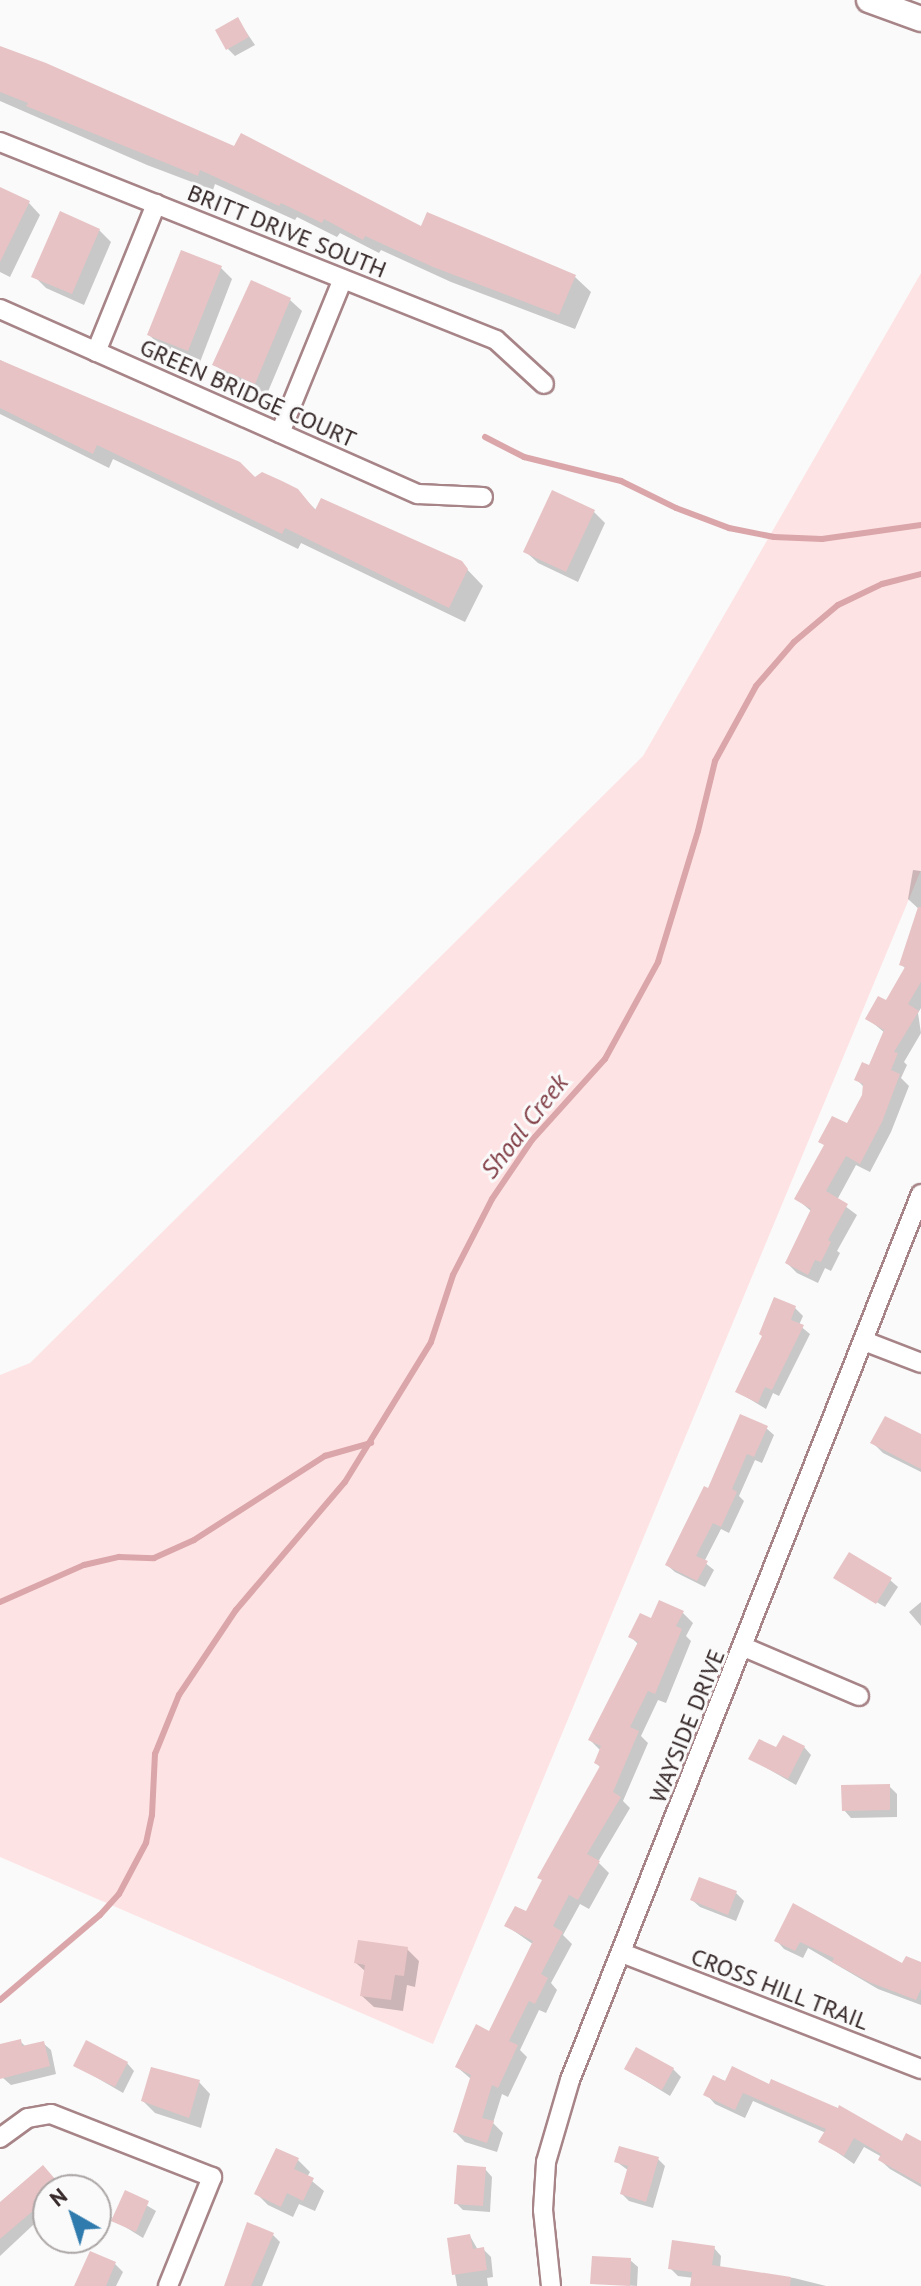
<!DOCTYPE html>
<style>
body{margin:0}
#map{position:relative;width:921px;height:2286px;overflow:hidden;background:#fafafa;font-family:"PT Sans",sans-serif}
div>[style]{position:absolute}
.green>*{inset:0;background:#fee3e4}
.shadow>*{inset:0;background:#0003}
.stream>*{height:6px;margin:-3px;padding:0 3px;transform-origin:3px;border-radius:3px;background:#daa6aa}
.building>*{inset:0;background:#e7c3c5}
.roads{filter:drop-shadow(2px 0 #a78487) drop-shadow(-2px 0 #a78487) drop-shadow(0 2px #a78487) drop-shadow(0 -2px #a78487)}
.minor>*{height:18px;margin:-9px;padding:0 9px;transform-origin:9px;border-radius:9px;background:#fff}
.tertiary>*{height:24px;margin:-12px;padding:0 12px;transform-origin:12px;border-radius:12px;background:#fff}
span{translate:-50% -50%;white-space:nowrap;text-align:center;line-height:1.15;-webkit-text-stroke:6px #fafafa;paint-order:stroke}
.street-label{font-size:24px;color:#362829}
.water-label{font-size:26px;color:#813f47;font-style:italic}
.north{position:absolute;left:32px;top:2174px;width:80px;height:80px;box-sizing:border-box;background:#fafafa;border:2px solid #aca6a6;border-radius:50%;rotate:321deg;font-size:22px;font-weight:700;line-height:32px;text-align:center;color:#362829}
.north::after{content:'';display:block;margin:auto;width:28px;height:36px;background:#307bae;clip-path:polygon(50% 0,100% 100%,50% 72%,0 100%)}
</style>
<div id="map">
<div class="green">
<div style="clip-path:polygon(921px 273px,921px 870px,433px 2044px,0 1857px,0 1375px,30px 1363px,643px 756px)"></div>
</div>
<div class="shadow">
<div style="clip-path:polygon(238px 20px,255px 45px,235px 56px,228px 49px)"></div>
<div style="clip-path:polygon(0 47px,422px 229px,428px 214px,575px 277px,591px 292px,575px 329px,451px 282px,381px 250px,379px 253px,340px 233px,337px 237px,297px 217px,295px 220px,215px 184px,213px 190px,147px 165px,0 101px)"></div>
<div style="clip-path:polygon(0 189px,29px 203px,40px 215px,10px 277px,0 272px)"></div>
<div style="clip-path:polygon(99px 230px,111px 242px,84px 305px,46px 288px,34px 276px)"></div>
<div style="clip-path:polygon(220px 267px,232px 279px,200px 362px,161px 346px,149px 335px)"></div>
<div style="clip-path:polygon(290px 300px,302px 311px,267px 394px,226px 376px,215px 364px)"></div>
<div style="clip-path:polygon(0 360px,255px 480px,297px 491px,317px 511px,461px 563px,483px 586px,465px 622px,301px 543px,298px 549px,113px 459px,109px 468px,0 414px)"></div>
<div style="clip-path:polygon(594px 512px,605px 523px,578px 582px,538px 563px,526px 552px)"></div>
<div style="clip-path:polygon(913px 870px,921px 871px,921px 911px,908px 899px)"></div>
<div style="clip-path:polygon(921px 932px,921px 1008px,918px 1013px,921px 1033px,904px 1062px,907px 1065px,901px 1078px,909px 1086px,891px 1132px,870px 1172px,856px 1165px,837px 1200px,857px 1215px,837px 1251px,840px 1253px,831px 1271px,825px 1268px,818px 1283px,797px 1273px,787px 1263px,812px 1212px,796px 1198px,848px 1126px,864px 1095px,865px 1088px,857px 1080px,870px 1068px,885px 1033px,867px 1018px,886px 1002px,906px 969px,901px 964px)"></div>
<div style="clip-path:polygon(775px 1300px,795px 1308px,803px 1316px,799px 1325px,810px 1334px,779px 1396px,773px 1393px,766px 1409px,738px 1392px,764px 1336px)"></div>
<div style="clip-path:polygon(766px 1428px,774px 1435px,762px 1463px,755px 1460px,739px 1496px,744px 1501px,729px 1533px,721px 1529px,704px 1562px,714px 1570px,705px 1587px,675px 1572px,667px 1565px,709px 1491px)"></div>
<div style="clip-path:polygon(921px 1437px,921px 1472px,883px 1453px,873px 1443px)"></div>
<div style="clip-path:polygon(836px 1578px,890px 1580px,898px 1587px,885px 1607px)"></div>
<div style="clip-path:polygon(921px 1602px,921px 1626px,909px 1612px)"></div>
<div style="clip-path:polygon(682px 1612px,693px 1623px,686px 1636px,691px 1641px,666px 1703px,658px 1700px,641px 1736px,648px 1743px,623px 1801px,630px 1808px,598px 1862px,609px 1873px,589px 1909px,580px 1904px,563px 1935px,572px 1944px,551px 1983px,557px 1990px,546px 2013px,539px 2010px,520px 2050px,527px 2057px,508px 2097px,502px 2094px,493px 2123px,503px 2133px,497px 2152px,465px 2142px,455px 2132px,471px 2079px,457px 2067px,490px 2034px,534px 1945px,507px 1926px,527px 1914px,601px 1768px,596px 1763px,601px 1751px,590px 1740px,639px 1645px,631px 1637px,651px 1621px)"></div>
<div style="clip-path:polygon(804px 1747px,811px 1755px,796px 1785px,751px 1759px,777px 1750px)"></div>
<div style="clip-path:polygon(889px 1786px,897px 1794px,897px 1817px,851px 1818px,844px 1810px)"></div>
<div style="clip-path:polygon(736px 1893px,744px 1901px,736px 1921px,700px 1907px,692px 1900px)"></div>
<div style="clip-path:polygon(794px 1905px,903px 1966px,921px 1965px,921px 2005px,878px 1989px,808px 1948px,803px 1958px,784px 1949px,777px 1941px)"></div>
<div style="clip-path:polygon(407px 1949px,419px 1961px,415px 1987px,407px 1985px,403px 2011px,374px 2007px,362px 1996px,366px 1972px,356px 1963px)"></div>
<div style="clip-path:polygon(20px 2041px,26px 2047px,43px 2043px,51px 2050px,56px 2074px,11px 2085px,3px 2078px,0 2046px)"></div>
<div style="clip-path:polygon(127px 2063px,134px 2071px,123px 2093px,75px 2065px)"></div>
<div style="clip-path:polygon(626px 2069px,673px 2069px,681px 2077px,670px 2096px)"></div>
<div style="clip-path:polygon(714px 2077px,903px 2144px,921px 2143px,921px 2187px,890px 2169px,880px 2160px,882px 2157px,864px 2147px,854px 2164px,821px 2141px,826px 2133px,753px 2101px,745px 2118px,715px 2104px,706px 2094px)"></div>
<div style="clip-path:polygon(199px 2082px,210px 2094px,201px 2128px,155px 2113px,143px 2101px)"></div>
<div style="clip-path:polygon(658px 2159px,665px 2166px,653px 2208px,629px 2201px,622px 2194px,629px 2171px,617px 2162px)"></div>
<div style="clip-path:polygon(298px 2160px,310px 2172px,307px 2177px,324px 2191px,315px 2211px,299px 2204px,293px 2217px,268px 2205px,257px 2194px)"></div>
<div style="clip-path:polygon(485px 2169px,492px 2177px,490px 2212px,463px 2210px,456px 2203px)"></div>
<div style="clip-path:polygon(50px 2175px,63px 2190px,48px 2190px,48px 2211px,0 2256px,0 2209px)"></div>
<div style="clip-path:polygon(126px 2193px,156px 2211px,143px 2238px,114px 2220px)"></div>
<div style="clip-path:polygon(272px 2234px,280px 2242px,262px 2286px,225px 2286px)"></div>
<div style="clip-path:polygon(470px 2236px,478px 2250px,483px 2249px,491px 2257px,493px 2277px,487px 2278px,488px 2286px,457px 2286px,449px 2239px)"></div>
<div style="clip-path:polygon(714px 2248px,721px 2256px,720px 2268px,794px 2278px,826px 2286px,692px 2286px,694px 2278px,678px 2276px,670px 2268px)"></div>
<div style="clip-path:polygon(91px 2253px,115px 2264px,123px 2272px,116px 2286px,76px 2286px)"></div>
<div style="clip-path:polygon(630px 2260px,638px 2267px,637px 2286px,592px 2283px)"></div>
</div>
<div class="stream">
<div style="left:485px;top:437px;width:44px;rotate:27.1deg"></div>
<div style="left:524px;top:457px;width:100px;rotate:13.9deg"></div>
<div style="left:621px;top:481px;width:61px;rotate:26.1deg"></div>
<div style="left:676px;top:508px;width:57px;rotate:20.7deg"></div>
<div style="left:729px;top:528px;width:46px;rotate:11.3deg"></div>
<div style="left:774px;top:537px;width:48px;rotate:2.4deg"></div>
<div style="left:822px;top:539px;width:100px;rotate:-8deg"></div>
<div style="left:0;top:1602px;width:92px;rotate:-23.8deg"></div>
<div style="left:84px;top:1565px;width:36px;rotate:-13deg"></div>
<div style="left:119px;top:1557px;width:35px;rotate:2deg"></div>
<div style="left:154px;top:1558px;width:44px;rotate:-24.2deg"></div>
<div style="left:194px;top:1540px;width:156px;rotate:-32.7deg"></div>
<div style="left:325px;top:1456px;width:48px;rotate:-15.8deg"></div>
<div style="left:0;top:2000px;width:131px;rotate:-40.4deg"></div>
<div style="left:100px;top:1915px;width:28px;rotate:-48deg"></div>
<div style="left:119px;top:1894px;width:58px;rotate:-62.1deg"></div>
<div style="left:146px;top:1843px;width:29px;rotate:-78deg"></div>
<div style="left:152px;top:1815px;width:61px;rotate:-87.2deg"></div>
<div style="left:155px;top:1754px;width:64px;rotate:-67.9deg"></div>
<div style="left:179px;top:1695px;width:102px;rotate:-56.2deg"></div>
<div style="left:236px;top:1610px;width:168px;rotate:-49.6deg"></div>
<div style="left:345px;top:1482px;width:164px;rotate:-58.4deg"></div>
<div style="left:431px;top:1342px;width:71px;rotate:-71.8deg"></div>
<div style="left:453px;top:1275px;width:85px;rotate:-62.8deg"></div>
<div style="left:492px;top:1199px;width:71px;rotate:-55.9deg"></div>
<div style="left:532px;top:1140px;width:109px;rotate:-48deg"></div>
<div style="left:605px;top:1059px;width:111px;rotate:-61.3deg"></div>
<div style="left:658px;top:962px;width:137px;rotate:-73deg"></div>
<div style="left:698px;top:831px;width:72px;rotate:-76.3deg"></div>
<div style="left:715px;top:761px;width:85px;rotate:-61.3deg"></div>
<div style="left:756px;top:686px;width:58px;rotate:-49.2deg"></div>
<div style="left:794px;top:642px;width:57px;rotate:-40.1deg"></div>
<div style="left:838px;top:605px;width:49px;rotate:-25.5deg"></div>
<div style="left:882px;top:584px;width:40px;rotate:-14.4deg"></div>
</div>
<div class="building">
<div style="clip-path:polygon(238px 17px,249px 37px,226px 50px,215px 30px)"></div>
<div style="clip-path:polygon(0 46px,46px 63px,234px 146px,241px 133px,421px 226px,427px 212px,576px 275px,559px 315px,433px 267px,365px 236px,363px 240px,324px 219px,322px 223px,281px 203px,279px 206px,200px 170px,198px 176px,26px 106px,28px 103px,0 92px)"></div>
<div style="clip-path:polygon(0 187px,30px 201px,0 262px)"></div>
<div style="clip-path:polygon(60px 211px,100px 229px,72px 294px,31px 277px)"></div>
<div style="clip-path:polygon(181px 250px,222px 266px,188px 351px,147px 335px)"></div>
<div style="clip-path:polygon(251px 280px,291px 298px,255px 384px,212px 365px)"></div>
<div style="clip-path:polygon(0 360px,240px 462px,255px 477px,262px 472px,282px 481px,298px 489px,315px 510px,321px 498px,462px 561px,468px 569px,449px 608px,285px 528px,282px 534px,97px 445px,93px 454px,0 408px)"></div>
<div style="clip-path:polygon(552px 490px,595px 510px,566px 572px,523px 552px)"></div>
<div style="clip-path:polygon(918px 907px,921px 907px,921px 982px,908px 1004px,919px 1011px,894px 1052px,898px 1053px,891px 1070px,900px 1074px,882px 1122px,860px 1164px,846px 1156px,826px 1191px,848px 1204px,828px 1240px,831px 1242px,821px 1262px,815px 1260px,808px 1275px,785px 1263px,811px 1209px,794px 1199px,824px 1145px,818px 1142px,832px 1116px,847px 1123px,862px 1095px,863px 1084px,854px 1080px,862px 1062px,869px 1065px,884px 1030px,865px 1019px,878px 996px,886px 1000px,905px 967px,899px 965px)"></div>
<div style="clip-path:polygon(774px 1297px,796px 1306px,791px 1320px,804px 1325px,772px 1390px,765px 1387px,758px 1403px,735px 1392px,762px 1336px,759px 1334px)"></div>
<div style="clip-path:polygon(740px 1414px,768px 1426px,754px 1457px,747px 1454px,732px 1489px,737px 1492px,721px 1527px,713px 1523px,696px 1556px,708px 1561px,697px 1581px,665px 1565px,704px 1486px,708px 1488px)"></div>
<div style="clip-path:polygon(885px 1416px,921px 1434px,921px 1469px,870px 1443px)"></div>
<div style="clip-path:polygon(849px 1552px,892px 1578px,876px 1604px,833px 1578px)"></div>
<div style="clip-path:polygon(659px 1600px,684px 1611px,676px 1626px,682px 1629px,655px 1694px,648px 1691px,630px 1727px,639px 1731px,613px 1792px,621px 1797px,587px 1854px,600px 1861px,578px 1900px,569px 1895px,553px 1926px,563px 1932px,541px 1974px,548px 1978px,535px 2004px,529px 2001px,509px 2041px,518px 2045px,498px 2088px,492px 2085px,482px 2118px,494px 2121px,487px 2143px,453px 2132px,471px 2075px,455px 2067px,476px 2024px,489px 2031px,533px 1941px,504px 1926px,515px 1906px,526px 1911px,542px 1880px,537px 1878px,600px 1766px,594px 1763px,601px 1746px,588px 1740px,638px 1642px,628px 1637px,640px 1613px,651px 1618px)"></div>
<div style="clip-path:polygon(783px 1735px,805px 1746px,788px 1779px,748px 1759px,759px 1739px,776px 1747px)"></div>
<div style="clip-path:polygon(890px 1784px,890px 1810px,842px 1811px,841px 1785px)"></div>
<div style="clip-path:polygon(699px 1877px,737px 1891px,728px 1915px,690px 1900px)"></div>
<div style="clip-path:polygon(793px 1903px,902px 1963px,906px 1956px,921px 1962px,921px 1989px,916px 2000px,869px 1982px,832px 1962px,834px 1958px,800px 1942px,795px 1951px,774px 1941px)"></div>
<div style="clip-path:polygon(358px 1940px,408px 1947px,404px 1976px,395px 1975px,391px 2000px,360px 1996px,365px 1965px,354px 1963px)"></div>
<div style="clip-path:polygon(21px 2039px,22px 2046px,44px 2041px,50px 2066px,0 2079px,0 2044px)"></div>
<div style="clip-path:polygon(86px 2040px,128px 2062px,115px 2087px,73px 2066px)"></div>
<div style="clip-path:polygon(636px 2047px,674px 2068px,662px 2090px,624px 2069px)"></div>
<div style="clip-path:polygon(732px 2066px,769px 2084px,771px 2079px,838px 2108px,839px 2105px,902px 2141px,906px 2133px,921px 2141px,921px 2184px,878px 2160px,881px 2154px,854px 2138px,844px 2156px,818px 2142px,826px 2129px,743px 2093px,735px 2110px,703px 2095px,713px 2075px,725px 2081px)"></div>
<div style="clip-path:polygon(151px 2067px,200px 2080px,189px 2118px,141px 2101px)"></div>
<div style="clip-path:polygon(619px 2146px,659px 2157px,646px 2202px,620px 2194px,628px 2166px,614px 2162px)"></div>
<div style="clip-path:polygon(276px 2148px,299px 2158px,294px 2169px,314px 2178px,303px 2201px,287px 2193px,281px 2207px,254px 2194px)"></div>
<div style="clip-path:polygon(43px 2165px,61px 2186px,48px 2190px,48px 2198px,0 2239px,0 2202px)"></div>
<div style="clip-path:polygon(457px 2165px,486px 2167px,483px 2206px,454px 2204px)"></div>
<div style="clip-path:polygon(125px 2190px,149px 2201px,136px 2232px,111px 2221px)"></div>
<div style="clip-path:polygon(247px 2222px,274px 2233px,251px 2286px,224px 2286px)"></div>
<div style="clip-path:polygon(470px 2234px,473px 2249px,484px 2247px,487px 2270px,452px 2275px,447px 2238px)"></div>
<div style="clip-path:polygon(672px 2240px,715px 2246px,712px 2265px,791px 2277px,790px 2286px,690px 2286px,692px 2272px,668px 2269px)"></div>
<div style="clip-path:polygon(90px 2251px,116px 2262px,106px 2286px,74px 2286px)"></div>
<div style="clip-path:polygon(592px 2256px,631px 2258px,630px 2286px,590px 2284px)"></div>
</div>
<div class="roads">
<div class="minor">
<div style="left:0;top:142px;width:534px;rotate:21.76deg"></div>
<div style="left:496px;top:340px;width:65px;rotate:42.5deg"></div>
<div style="left:0;top:309px;width:457px;rotate:23.9deg"></div>
<div style="left:418px;top:494px;width:65px;rotate:2.6deg"></div>
<div style="left:96px;top:352px;width:160px;rotate:-67.9deg"></div>
<div style="left:280px;top:433px;width:166px;rotate:-67.8deg"></div>
<div style="left:864px;top:1341px;width:61px;rotate:21.1deg"></div>
<div style="left:744px;top:1647px;width:125px;rotate:23.1deg"></div>
<div style="left:622px;top:1953px;width:321px;rotate:21.2deg"></div>
<div style="left:0;top:2138px;width:34px;rotate:-36deg"></div>
<div style="left:28px;top:2118px;width:23px;rotate:-10deg"></div>
<div style="left:51px;top:2114px;width:173px;rotate:21.4deg"></div>
<div style="left:212px;top:2177px;width:118px;rotate:112deg"></div>
<div style="left:551px;top:2286px;width:76px;rotate:-96deg"></div>
<div style="left:543px;top:2210px;width:48px;rotate:-86.4deg"></div>
<div style="left:546px;top:2162px;width:85px;rotate:-73.7deg"></div>
<div style="left:570px;top:2080px;width:953px;rotate:-68.39deg"></div>
</div>
<div class="tertiary">
<div style="left:869px;top:0;width:55px;rotate:20.1deg"></div>
</div>
</div>
<div class="street-label">
<span style="left:287px;top:231px;rotate:22deg">BRITT DRIVE SOUTH</span>
<span style="left:248px;top:393px;rotate:24deg">GREEN BRIDGE COURT</span>
<span style="left:687px;top:1726px;rotate:-68deg">WAYSIDE DRIVE</span>
<span style="left:780px;top:1989px;rotate:21deg">CROSS HILL TRAIL</span>
</div>
<div class="water-label">
<span style="left:524px;top:1126px;rotate:-52deg">Shoal Creek</span>
</div>
<div class="north">N</div>
</div>
